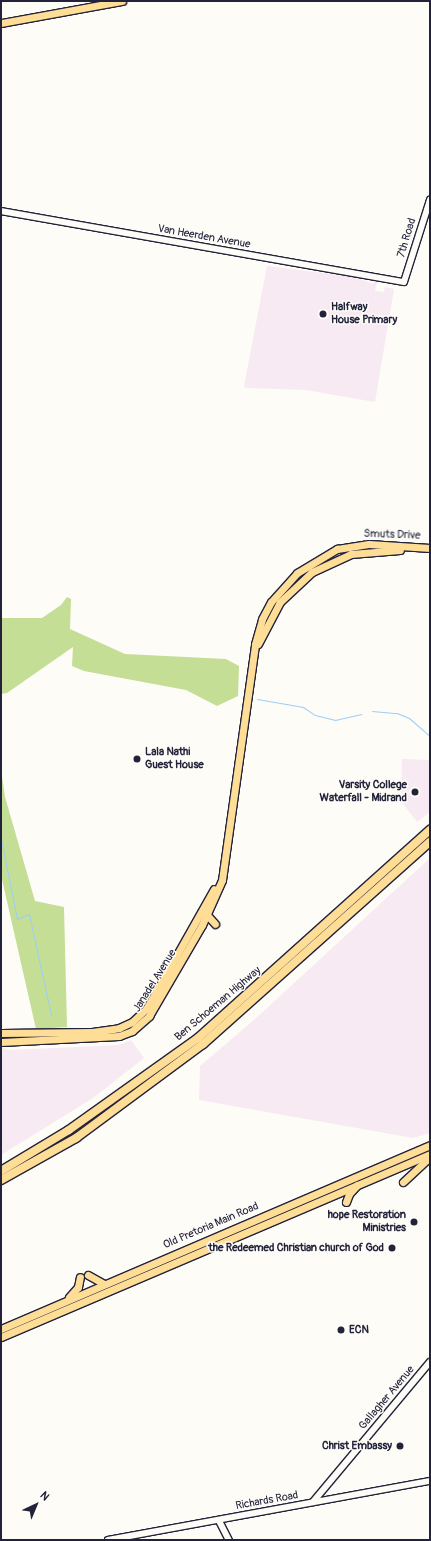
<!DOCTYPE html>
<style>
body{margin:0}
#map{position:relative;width:431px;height:1541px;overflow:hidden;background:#fdfcf7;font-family:Pangolin,sans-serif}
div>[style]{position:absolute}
.built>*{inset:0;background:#f7eaf2}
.green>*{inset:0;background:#c4de95}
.stream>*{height:1px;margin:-0.5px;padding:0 0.5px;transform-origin:0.5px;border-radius:0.5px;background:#9ccef9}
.roads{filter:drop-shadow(1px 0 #22223b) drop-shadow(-1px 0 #22223b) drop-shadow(0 1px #22223b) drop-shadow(0 -1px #22223b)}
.minor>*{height:5.5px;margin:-2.75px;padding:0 2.75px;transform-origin:2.75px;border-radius:2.75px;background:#fdfcf7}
.major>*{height:7px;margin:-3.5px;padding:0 3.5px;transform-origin:3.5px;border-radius:3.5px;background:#fedd96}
.highway>*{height:8px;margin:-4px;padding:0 4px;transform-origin:4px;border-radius:4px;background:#fedd96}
.dots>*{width:11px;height:11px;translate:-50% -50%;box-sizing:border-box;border:2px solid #fdfcf7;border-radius:50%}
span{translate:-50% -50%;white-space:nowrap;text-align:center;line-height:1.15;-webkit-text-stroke:3px #fdfcf7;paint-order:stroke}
.street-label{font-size:11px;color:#22223b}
.poi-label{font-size:11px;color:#22223b;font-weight:700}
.left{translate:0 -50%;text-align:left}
.right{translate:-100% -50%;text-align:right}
.frame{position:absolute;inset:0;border:2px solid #22223b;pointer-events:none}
.north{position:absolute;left:16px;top:1485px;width:40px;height:40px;-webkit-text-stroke:3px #fdfcf7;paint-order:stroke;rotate:44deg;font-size:11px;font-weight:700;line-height:16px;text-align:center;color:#22223b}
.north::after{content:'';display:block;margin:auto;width:14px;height:18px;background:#22223b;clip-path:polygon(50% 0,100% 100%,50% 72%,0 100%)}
</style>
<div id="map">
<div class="built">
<div style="clip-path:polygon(267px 266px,355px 277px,373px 284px,375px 278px,378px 278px,375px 291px,384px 292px,385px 287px,394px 289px,375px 402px,306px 390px,246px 388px,244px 386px)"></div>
<div style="clip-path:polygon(402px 759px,430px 760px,430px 812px,417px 822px,401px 801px)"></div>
<div style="clip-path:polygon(430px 858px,430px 1133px,413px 1138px,199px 1100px,200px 1066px,254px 1020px)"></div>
<div style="clip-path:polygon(131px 1040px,144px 1058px,93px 1098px,1px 1155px,1px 1047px,10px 1050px,119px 1045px)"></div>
</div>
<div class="green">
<div style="clip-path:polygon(67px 597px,71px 599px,70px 629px,125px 654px,226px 659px,239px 666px,238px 696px,217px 706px,186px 690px,84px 671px,72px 666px,73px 647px,7px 693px,1px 694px,1px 618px,42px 618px,61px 605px)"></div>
<div style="clip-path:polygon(1px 769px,5px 797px,35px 901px,64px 907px,67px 1027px,36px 1029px,1px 875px)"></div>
</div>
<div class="stream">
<div style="left:257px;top:699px;width:47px;rotate:9.9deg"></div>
<div style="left:303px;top:707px;width:14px;rotate:34deg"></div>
<div style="left:315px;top:715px;width:21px;rotate:14deg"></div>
<div style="left:335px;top:720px;width:27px;rotate:-13deg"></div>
<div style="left:372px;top:711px;width:25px;rotate:5deg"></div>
<div style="left:397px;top:713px;width:13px;rotate:23deg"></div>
<div style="left:409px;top:718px;width:28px;rotate:41deg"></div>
<div style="left:1px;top:839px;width:82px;rotate:78.7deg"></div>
<div style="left:17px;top:919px;width:13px;rotate:-23deg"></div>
<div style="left:29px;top:914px;width:103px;rotate:77.7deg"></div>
</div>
<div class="roads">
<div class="minor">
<div style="left:1px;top:211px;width:409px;rotate:10deg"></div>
<div style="left:404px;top:282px;width:86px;rotate:-72.4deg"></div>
<div style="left:313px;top:1502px;width:182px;rotate:-50.1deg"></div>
<div style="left:219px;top:1520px;width:22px;rotate:63deg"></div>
<div style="left:108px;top:1540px;width:327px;rotate:-10.4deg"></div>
</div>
<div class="major">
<div style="left:1px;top:23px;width:123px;rotate:-10.3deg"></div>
<div style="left:258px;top:644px;width:47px;rotate:-62.4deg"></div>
<div style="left:280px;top:602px;width:44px;rotate:-43.2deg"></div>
<div style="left:312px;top:572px;width:43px;rotate:-24.8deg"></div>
<div style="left:351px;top:554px;width:49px;rotate:-4.7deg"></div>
<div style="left:207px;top:915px;width:12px;rotate:48deg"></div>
<div style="left:1px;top:1033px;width:91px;rotate:-0.6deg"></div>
<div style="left:92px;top:1032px;width:27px;rotate:-8deg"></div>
<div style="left:119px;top:1028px;width:14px;rotate:-25deg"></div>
<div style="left:132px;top:1022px;width:19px;rotate:-43deg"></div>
<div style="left:146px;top:1009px;width:20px;rotate:-60deg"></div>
<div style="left:156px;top:992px;width:118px;rotate:-60.6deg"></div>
<div style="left:1px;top:1042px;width:118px;rotate:-2.9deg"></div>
<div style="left:119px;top:1036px;width:14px;rotate:-21deg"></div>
<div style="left:132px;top:1031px;width:23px;rotate:-41deg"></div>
<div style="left:149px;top:1016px;width:105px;rotate:-59.8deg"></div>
<div style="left:202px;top:925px;width:49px;rotate:-66deg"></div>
<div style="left:222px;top:880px;width:238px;rotate:-82deg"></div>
<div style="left:255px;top:644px;width:26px;rotate:-74deg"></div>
<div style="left:262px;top:619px;width:19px;rotate:-62deg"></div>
<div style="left:271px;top:602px;width:39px;rotate:-48deg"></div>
<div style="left:297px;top:573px;width:47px;rotate:-31deg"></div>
<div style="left:337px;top:549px;width:32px;rotate:-9deg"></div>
<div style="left:369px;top:544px;width:61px;rotate:3.8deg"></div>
<div style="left:403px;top:1182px;width:37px;rotate:-43deg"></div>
<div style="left:346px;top:1202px;width:9px;rotate:-69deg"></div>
<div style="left:349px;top:1194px;width:12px;rotate:-48deg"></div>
<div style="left:88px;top:1275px;width:18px;rotate:29deg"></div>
<div style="left:69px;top:1297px;width:13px;rotate:-48deg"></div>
<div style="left:78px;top:1287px;width:10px;rotate:-79deg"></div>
<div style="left:1px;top:1329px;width:467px;rotate:-23.2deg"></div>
<div style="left:1px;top:1337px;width:466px;rotate:-23.1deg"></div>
</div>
<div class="highway">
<div style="left:1px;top:1171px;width:79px;rotate:-31.1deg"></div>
<div style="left:69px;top:1130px;width:158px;rotate:-35.5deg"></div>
<div style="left:198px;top:1038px;width:312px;rotate:-41.9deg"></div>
<div style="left:1px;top:1180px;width:86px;rotate:-29.2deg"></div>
<div style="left:76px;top:1138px;width:158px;rotate:-36.5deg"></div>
<div style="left:203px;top:1044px;width:304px;rotate:-41.7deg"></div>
</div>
</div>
<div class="dots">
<div style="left:323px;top:314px;background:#22223b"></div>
<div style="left:137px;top:759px;background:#22223b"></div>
<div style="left:415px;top:792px;background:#22223b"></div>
<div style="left:414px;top:1222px;background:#22223b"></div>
<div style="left:392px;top:1248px;background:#22223b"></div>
<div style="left:341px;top:1330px;background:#22223b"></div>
<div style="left:400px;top:1446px;background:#22223b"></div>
</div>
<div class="street-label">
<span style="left:204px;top:237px;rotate:10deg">Van Heerden Avenue</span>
<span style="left:407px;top:238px;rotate:-73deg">7th Road</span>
<span style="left:392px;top:535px;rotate:2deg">Smuts Drive</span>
<span style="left:155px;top:981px;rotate:-58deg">Janadel Avenue</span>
<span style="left:218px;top:1004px;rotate:-40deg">Ben Schoeman Highway</span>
<span style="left:211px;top:1226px;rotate:-23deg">Old Pretoria Main Road</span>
<span style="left:387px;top:1398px;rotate:-50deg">Gallagher Avenue</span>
<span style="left:267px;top:1501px;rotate:-10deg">Richards Road</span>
</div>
<div class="poi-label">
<span class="left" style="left:331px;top:314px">Halfway<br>House Primary</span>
<span class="left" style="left:145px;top:759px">Lala Nathi<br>Guest House</span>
<span class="right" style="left:407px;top:792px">Varsity College<br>Waterfall - Midrand</span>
<span class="right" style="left:406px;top:1222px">hope Restoration<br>Ministries</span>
<span class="right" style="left:384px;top:1248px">the Redeemed Christian church of God</span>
<span class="left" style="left:349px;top:1330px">ECN</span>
<span class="right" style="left:392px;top:1446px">Christ Embassy</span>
</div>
<div class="frame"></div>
<div class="north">N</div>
</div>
